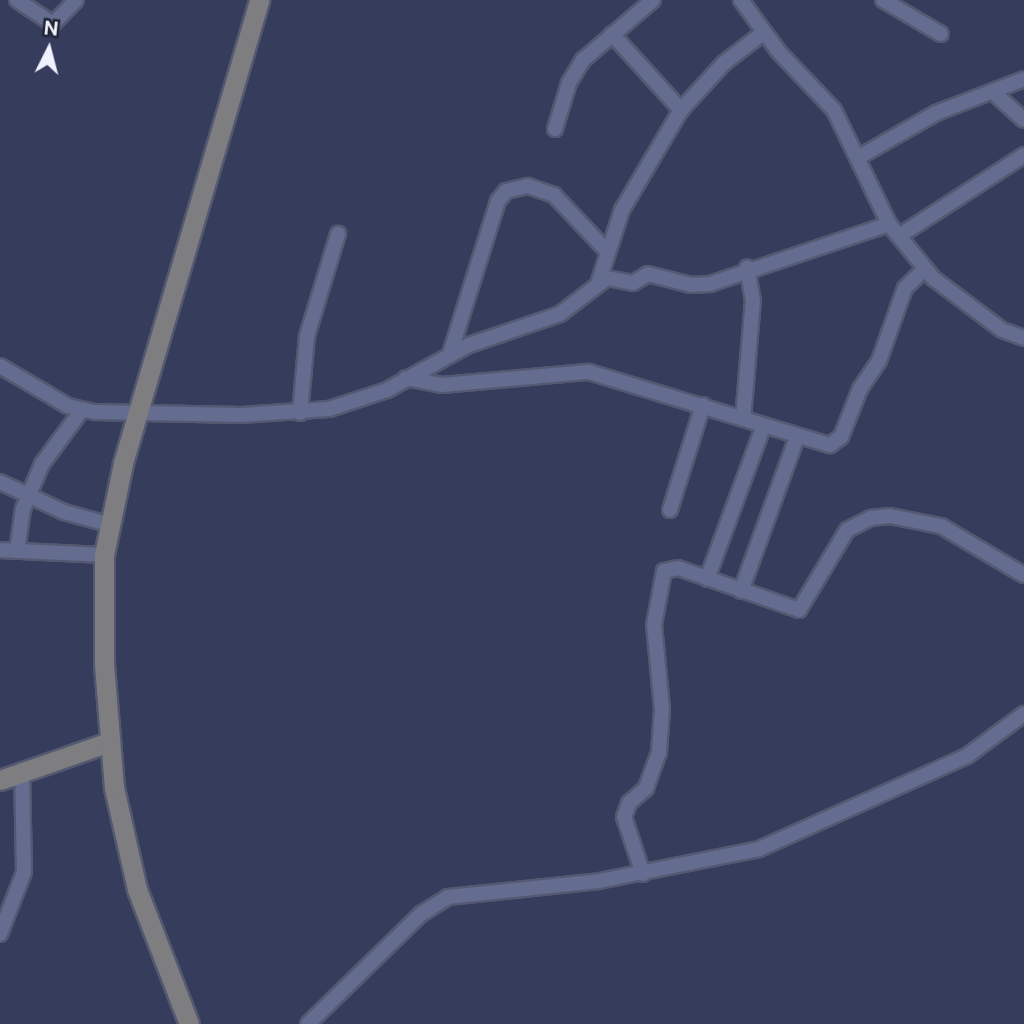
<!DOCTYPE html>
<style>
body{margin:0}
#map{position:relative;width:1024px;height:1024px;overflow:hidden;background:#353c5c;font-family:"Public Sans",sans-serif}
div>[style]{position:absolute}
.roads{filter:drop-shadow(2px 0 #545971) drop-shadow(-2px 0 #545971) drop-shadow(0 2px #545971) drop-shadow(0 -2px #545971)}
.street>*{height:14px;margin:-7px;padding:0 7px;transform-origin:7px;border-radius:7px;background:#646c8f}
.secondary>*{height:19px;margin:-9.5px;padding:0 9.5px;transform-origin:9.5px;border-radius:9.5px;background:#7e7e81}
span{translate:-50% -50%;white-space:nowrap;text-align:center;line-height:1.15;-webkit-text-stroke:6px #212433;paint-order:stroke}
.north{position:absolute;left:14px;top:14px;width:70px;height:70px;-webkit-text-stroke:5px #212433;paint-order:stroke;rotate:6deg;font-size:19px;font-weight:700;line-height:28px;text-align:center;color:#eff2fe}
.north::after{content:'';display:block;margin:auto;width:24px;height:32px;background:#eff2fe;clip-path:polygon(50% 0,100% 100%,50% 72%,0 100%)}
</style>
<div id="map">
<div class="roads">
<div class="street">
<div style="left:17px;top:0;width:43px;rotate:33.7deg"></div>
<div style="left:53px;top:24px;width:33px;rotate:-46deg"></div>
<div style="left:741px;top:0;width:63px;rotate:54deg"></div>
<div style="left:778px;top:51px;width:81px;rotate:46.5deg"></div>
<div style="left:834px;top:110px;width:127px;rotate:64.2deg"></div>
<div style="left:889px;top:224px;width:70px;rotate:50.8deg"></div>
<div style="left:933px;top:278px;width:86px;rotate:37deg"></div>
<div style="left:1002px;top:330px;width:23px;rotate:20deg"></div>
<div style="left:883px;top:0;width:67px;rotate:30.4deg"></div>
<div style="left:612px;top:34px;width:103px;rotate:47.8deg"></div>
<div style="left:994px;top:93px;width:40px;rotate:42deg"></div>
<div style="left:555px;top:129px;width:48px;rotate:-73.1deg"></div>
<div style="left:569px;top:83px;width:27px;rotate:-59deg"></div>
<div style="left:583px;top:60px;width:92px;rotate:-40.6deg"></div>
<div style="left:859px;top:157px;width:89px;rotate:-29.7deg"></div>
<div style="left:936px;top:113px;width:94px;rotate:-21.1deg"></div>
<div style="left:899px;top:236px;width:149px;rotate:-32.9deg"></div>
<div style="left:599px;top:281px;width:75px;rotate:-72.1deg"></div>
<div style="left:622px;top:210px;width:116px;rotate:-59.5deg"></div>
<div style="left:681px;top:110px;width:64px;rotate:-47.5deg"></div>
<div style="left:724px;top:63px;width:49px;rotate:-37.6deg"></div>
<div style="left:450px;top:354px;width:160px;rotate:-72.6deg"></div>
<div style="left:498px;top:201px;width:13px;rotate:-51deg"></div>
<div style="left:506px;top:191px;width:23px;rotate:-13deg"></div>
<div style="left:528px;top:186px;width:28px;rotate:19deg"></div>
<div style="left:554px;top:195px;width:76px;rotate:46.6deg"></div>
<div style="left:0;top:366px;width:79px;rotate:30.5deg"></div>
<div style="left:68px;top:406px;width:28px;rotate:13deg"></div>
<div style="left:95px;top:412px;width:146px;rotate:1.2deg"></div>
<div style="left:241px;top:415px;width:88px;rotate:-3.9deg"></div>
<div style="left:329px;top:409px;width:61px;rotate:-18.1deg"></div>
<div style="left:387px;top:390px;width:94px;rotate:-28.8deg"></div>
<div style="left:469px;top:345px;width:96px;rotate:-18.8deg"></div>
<div style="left:560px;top:314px;width:59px;rotate:-37.5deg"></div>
<div style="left:607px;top:278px;width:26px;rotate:11deg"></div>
<div style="left:633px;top:283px;width:17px;rotate:-31deg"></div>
<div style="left:648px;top:274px;width:44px;rotate:14.3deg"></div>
<div style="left:691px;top:285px;width:19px;rotate:-3deg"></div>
<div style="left:710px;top:284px;width:189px;rotate:-18.5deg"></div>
<div style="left:406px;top:378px;width:37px;rotate:11deg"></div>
<div style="left:442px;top:385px;width:148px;rotate:-5.1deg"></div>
<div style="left:589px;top:372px;width:252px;rotate:16.9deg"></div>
<div style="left:830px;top:445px;width:14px;rotate:-36deg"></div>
<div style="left:841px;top:437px;width:52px;rotate:-68.4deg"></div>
<div style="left:860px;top:389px;width:34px;rotate:-56deg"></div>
<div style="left:879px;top:361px;width:77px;rotate:-70.4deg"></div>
<div style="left:905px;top:288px;width:28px;rotate:-44deg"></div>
<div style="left:300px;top:413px;width:77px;rotate:-84.8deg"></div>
<div style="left:307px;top:336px;width:107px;rotate:-73.1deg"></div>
<div style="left:743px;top:419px;width:118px;rotate:-85.2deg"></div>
<div style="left:753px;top:301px;width:34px;rotate:-100deg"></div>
<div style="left:0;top:482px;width:71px;rotate:25.1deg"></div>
<div style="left:64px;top:512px;width:46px;rotate:15.3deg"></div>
<div style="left:670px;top:510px;width:110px;rotate:-72.6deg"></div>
<div style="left:0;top:550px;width:104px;rotate:2.8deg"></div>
<div style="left:17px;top:551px;width:42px;rotate:-81.9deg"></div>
<div style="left:23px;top:509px;width:49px;rotate:-67.1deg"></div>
<div style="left:42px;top:464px;width:67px;rotate:-53.5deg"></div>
<div style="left:707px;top:579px;width:164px;rotate:-69.7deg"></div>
<div style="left:741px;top:591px;width:164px;rotate:-70deg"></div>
<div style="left:643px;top:874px;width:60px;rotate:-108.4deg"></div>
<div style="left:624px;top:817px;width:15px;rotate:-70deg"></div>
<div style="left:629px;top:803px;width:23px;rotate:-41deg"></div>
<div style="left:646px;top:788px;width:38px;rotate:-70deg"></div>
<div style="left:659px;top:752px;width:43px;rotate:-86deg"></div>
<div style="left:662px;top:709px;width:84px;rotate:-95.4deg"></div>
<div style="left:654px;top:625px;width:55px;rotate:-79.5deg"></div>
<div style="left:664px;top:571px;width:14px;rotate:-12deg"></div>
<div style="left:678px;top:568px;width:128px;rotate:19.1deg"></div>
<div style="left:799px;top:610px;width:93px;rotate:-59deg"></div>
<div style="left:847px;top:530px;width:27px;rotate:-27deg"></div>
<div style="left:871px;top:518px;width:19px;rotate:-6deg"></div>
<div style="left:890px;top:516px;width:52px;rotate:11.1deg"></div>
<div style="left:941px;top:526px;width:96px;rotate:30.6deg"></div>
<div style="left:0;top:934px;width:66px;rotate:-68.8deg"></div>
<div style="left:24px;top:872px;width:102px;rotate:-91.1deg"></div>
<div style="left:308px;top:1024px;width:158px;rotate:-44.2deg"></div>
<div style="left:421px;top:914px;width:32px;rotate:-32deg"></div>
<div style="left:448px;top:897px;width:152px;rotate:-6deg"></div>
<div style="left:599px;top:881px;width:163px;rotate:-11.3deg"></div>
<div style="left:759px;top:849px;width:228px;rotate:-24.1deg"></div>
<div style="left:967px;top:756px;width:71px;rotate:-36.4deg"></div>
</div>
<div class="secondary">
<div style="left:0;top:780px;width:115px;rotate:-19.2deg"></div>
<div style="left:189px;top:1024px;width:145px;rotate:-111.1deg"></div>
<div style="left:137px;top:889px;width:104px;rotate:-102.8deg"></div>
<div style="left:114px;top:788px;width:125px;rotate:-94.6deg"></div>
<div style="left:104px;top:663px;width:108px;rotate:-90deg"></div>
<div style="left:104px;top:555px;width:94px;rotate:-78.3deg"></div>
<div style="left:123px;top:463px;width:483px;rotate:-73.6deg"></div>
</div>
</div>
<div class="north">N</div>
</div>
